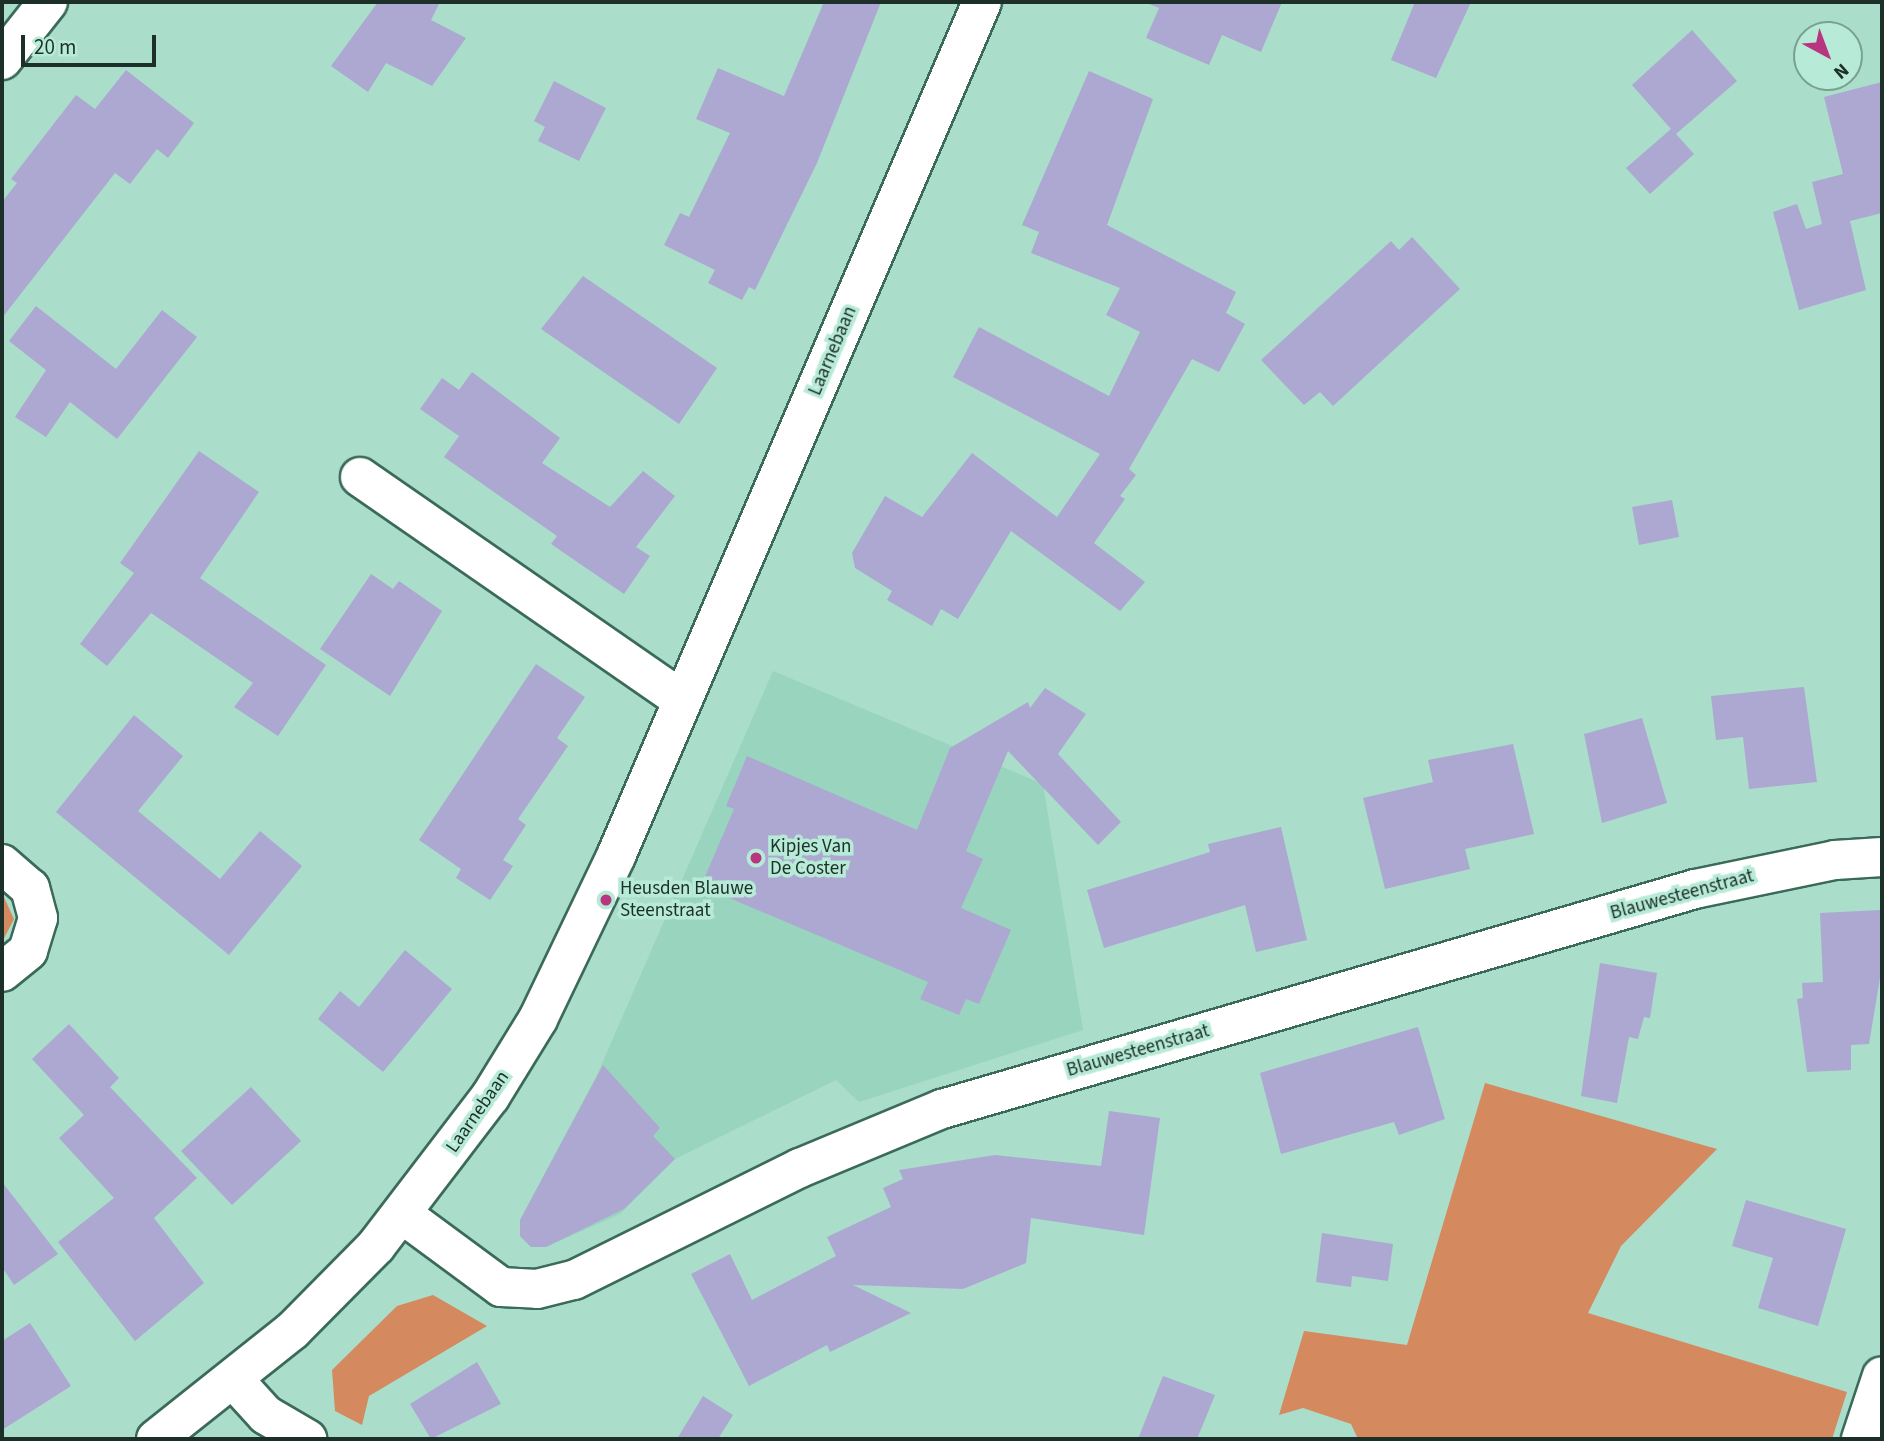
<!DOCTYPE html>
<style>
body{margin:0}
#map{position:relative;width:1884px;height:1441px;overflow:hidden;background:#aaddca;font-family:"Source Sans 3",sans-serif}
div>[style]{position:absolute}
.built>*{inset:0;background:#98d4be}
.green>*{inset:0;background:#d4895e}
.building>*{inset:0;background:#ada8d1}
.roads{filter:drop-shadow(2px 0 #3b6a5a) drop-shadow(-2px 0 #3b6a5a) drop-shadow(0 2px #3b6a5a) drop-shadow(0 -2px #3b6a5a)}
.minor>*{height:38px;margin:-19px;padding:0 19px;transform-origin:19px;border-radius:19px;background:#fff}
.dots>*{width:19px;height:19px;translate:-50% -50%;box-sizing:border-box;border:4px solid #b7ead7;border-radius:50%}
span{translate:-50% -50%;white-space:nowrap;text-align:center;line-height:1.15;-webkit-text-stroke:7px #b7ead7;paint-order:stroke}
.street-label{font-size:19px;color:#1c3029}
.poi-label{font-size:19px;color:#1c3029}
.left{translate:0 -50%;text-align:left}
.frame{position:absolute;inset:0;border:4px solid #1c3029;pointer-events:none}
.north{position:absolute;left:1793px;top:21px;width:70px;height:70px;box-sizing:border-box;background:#b7ead7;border:2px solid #79a091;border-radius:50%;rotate:139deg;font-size:19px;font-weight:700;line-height:28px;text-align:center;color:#1c3029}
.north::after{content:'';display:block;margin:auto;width:24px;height:32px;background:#b83680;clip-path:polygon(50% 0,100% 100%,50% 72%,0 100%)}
.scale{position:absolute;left:21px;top:35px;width:135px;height:32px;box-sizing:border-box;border:4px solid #1c3029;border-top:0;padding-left:9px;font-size:21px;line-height:24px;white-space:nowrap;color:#1c3029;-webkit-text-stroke:5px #b7ead7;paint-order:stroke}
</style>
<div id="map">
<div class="built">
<div style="clip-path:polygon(773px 671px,1043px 784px,1083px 1030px,859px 1102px,836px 1080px,675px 1159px,620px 1214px,546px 1247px,531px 1247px,520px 1236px,520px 1220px,597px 1075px)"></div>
</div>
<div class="green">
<div style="clip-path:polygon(2px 893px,14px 919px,2px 942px)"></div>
<div style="clip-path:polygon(1485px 1083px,1717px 1149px,1621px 1246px,1588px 1313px,1847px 1392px,1832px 1439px,1358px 1439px,1351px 1424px,1303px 1408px,1279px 1415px,1304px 1331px,1407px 1345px)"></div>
<div style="clip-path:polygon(433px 1295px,487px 1326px,369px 1396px,362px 1425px,335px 1411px,332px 1370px,397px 1306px)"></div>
</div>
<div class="building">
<div style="clip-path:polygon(378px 2px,440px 2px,431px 20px,466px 38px,432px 86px,386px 63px,368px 92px,331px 66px)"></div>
<div style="clip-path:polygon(824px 2px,881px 2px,817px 163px,755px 290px,749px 287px,742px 300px,708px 283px,715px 270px,664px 245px,680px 213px,689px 217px,730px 133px,696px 119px,718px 68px,784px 96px)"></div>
<div style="clip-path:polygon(1144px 2px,1282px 2px,1261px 52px,1222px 35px,1209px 65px,1146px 38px,1159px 8px)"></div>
<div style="clip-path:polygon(1415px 2px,1471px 2px,1436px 78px,1391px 60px)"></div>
<div style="clip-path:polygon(1692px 30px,1737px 81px,1676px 134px,1694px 154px,1650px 194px,1626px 168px,1671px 129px,1632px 85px)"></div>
<div style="clip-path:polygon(126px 70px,194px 123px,168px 158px,157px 149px,130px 184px,115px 173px,2px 318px,2px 202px,17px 183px,11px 179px,76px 95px,95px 109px)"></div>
<div style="clip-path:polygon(1089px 71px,1153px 99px,1107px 225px,1236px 292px,1226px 313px,1245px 324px,1219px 372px,1192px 359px,1129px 469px,1136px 475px,1120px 496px,1125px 499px,1094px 543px,1145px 582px,1120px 611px,1011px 531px,958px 619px,941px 609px,932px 626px,887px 600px,892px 591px,855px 568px,852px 553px,885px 496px,922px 517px,972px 453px,1057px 517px,1100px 454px,953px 377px,979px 327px,1109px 396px,1140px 332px,1106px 315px,1120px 288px,1031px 253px,1039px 232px,1022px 225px)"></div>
<div style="clip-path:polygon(554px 81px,606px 108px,579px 161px,538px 141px,545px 127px,534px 121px)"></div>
<div style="clip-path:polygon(1882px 82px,1882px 213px,1850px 221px,1866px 290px,1799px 310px,1773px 212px,1797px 204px,1806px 229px,1822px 224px,1812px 182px,1843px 174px,1824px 97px)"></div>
<div style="clip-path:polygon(1412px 237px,1460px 289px,1333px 406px,1320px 392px,1304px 405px,1261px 360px,1391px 241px,1399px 250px)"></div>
<div style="clip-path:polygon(583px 276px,717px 368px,679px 424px,541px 329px)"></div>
<div style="clip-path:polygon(36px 306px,116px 369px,162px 310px,197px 337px,117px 439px,70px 402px,46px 437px,15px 417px,46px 370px,9px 341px)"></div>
<div style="clip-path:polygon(472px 372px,560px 438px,542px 463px,610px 507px,643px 471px,675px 496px,636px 547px,650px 556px,624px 594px,551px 544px,557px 536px,444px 457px,459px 436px,420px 409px,442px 378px,459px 390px)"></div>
<div style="clip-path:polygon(199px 451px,259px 492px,200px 578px,326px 665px,278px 736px,234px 707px,253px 683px,151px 613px,107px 666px,80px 644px,134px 573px,120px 563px)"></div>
<div style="clip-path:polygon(1672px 500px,1679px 537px,1639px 545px,1632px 507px)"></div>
<div style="clip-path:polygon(371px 574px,393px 589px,399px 581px,442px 611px,390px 696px,320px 649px)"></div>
<div style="clip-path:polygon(536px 664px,585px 697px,557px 738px,568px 746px,518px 819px,526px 825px,503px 860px,513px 866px,490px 900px,456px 878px,461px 869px,419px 840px)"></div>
<div style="clip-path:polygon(1804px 687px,1817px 782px,1749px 789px,1743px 737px,1716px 740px,1711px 696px)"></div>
<div style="clip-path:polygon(1045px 688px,1086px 714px,1058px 754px,1121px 822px,1098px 845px,1008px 751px,966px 851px,983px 859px,961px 908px,1011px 930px,979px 1004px,966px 999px,959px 1015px,920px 999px,928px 982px,701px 886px,734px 809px,726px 806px,747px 756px,917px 830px,950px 748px,1028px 702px,1030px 708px)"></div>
<div style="clip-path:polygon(134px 715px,183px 756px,138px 811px,220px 879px,260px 831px,302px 866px,229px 955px,56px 812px)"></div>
<div style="clip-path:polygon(1642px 718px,1667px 803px,1602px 823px,1584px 734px)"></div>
<div style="clip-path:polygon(1513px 744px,1534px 834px,1465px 849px,1470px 869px,1385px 889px,1363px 798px,1433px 782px,1428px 760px)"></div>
<div style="clip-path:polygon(1281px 827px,1307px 940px,1256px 952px,1245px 905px,1104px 948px,1087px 890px,1210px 852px,1208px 844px)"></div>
<div style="clip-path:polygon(1880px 910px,1882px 966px,1869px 1044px,1851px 1045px,1851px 1070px,1807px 1072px,1797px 999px,1803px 998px,1802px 983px,1823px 982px,1820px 913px)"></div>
<div style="clip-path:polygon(405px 950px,452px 989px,383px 1072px,318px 1019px,340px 991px,359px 1007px)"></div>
<div style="clip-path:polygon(1600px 963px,1657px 973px,1650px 1018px,1644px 1017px,1638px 1039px,1629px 1037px,1617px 1103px,1581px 1096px)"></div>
<div style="clip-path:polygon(69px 1024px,119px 1078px,110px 1087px,197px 1178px,154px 1218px,204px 1283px,135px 1341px,58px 1242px,114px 1198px,59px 1138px,84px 1115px,32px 1059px)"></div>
<div style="clip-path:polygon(1418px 1027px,1445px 1119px,1399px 1135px,1394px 1122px,1281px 1154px,1260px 1073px)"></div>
<div style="clip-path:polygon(603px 1065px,660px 1128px,653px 1136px,675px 1159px,624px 1209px,546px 1247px,531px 1247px,520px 1236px,520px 1220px)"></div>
<div style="clip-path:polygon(251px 1087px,301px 1141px,232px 1205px,181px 1151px)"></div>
<div style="clip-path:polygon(1109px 1111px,1160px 1118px,1144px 1235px,1031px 1218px,1026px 1263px,963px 1289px,853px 1285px,911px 1313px,830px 1352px,827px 1345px,749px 1386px,691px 1274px,730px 1254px,752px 1300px,836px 1256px,827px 1237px,891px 1207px,883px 1188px,903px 1179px,899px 1170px,995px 1155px,1101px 1166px)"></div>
<div style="clip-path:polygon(2px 1182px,58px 1254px,14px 1285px,2px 1267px)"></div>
<div style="clip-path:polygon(1746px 1200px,1846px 1229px,1818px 1326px,1758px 1308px,1773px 1258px,1732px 1246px)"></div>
<div style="clip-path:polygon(1322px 1233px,1393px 1244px,1388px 1281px,1352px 1276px,1351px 1287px,1316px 1282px)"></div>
<div style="clip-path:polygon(30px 1323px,71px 1386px,2px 1430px,2px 1341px)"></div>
<div style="clip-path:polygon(477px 1362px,501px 1404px,431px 1439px,410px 1404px)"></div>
<div style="clip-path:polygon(1163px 1376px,1215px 1395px,1197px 1439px,1138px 1439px)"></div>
<div style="clip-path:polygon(703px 1396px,733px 1415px,718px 1439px,677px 1439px)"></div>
</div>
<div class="roads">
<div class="minor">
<div style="left:2px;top:60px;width:74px;rotate:-51.6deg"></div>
<div style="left:360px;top:477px;width:392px;rotate:34.7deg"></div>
<div style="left:2px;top:864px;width:37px;rotate:41deg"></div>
<div style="left:30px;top:888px;width:31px;rotate:75deg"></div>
<div style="left:38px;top:918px;width:34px;rotate:107deg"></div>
<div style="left:28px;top:951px;width:33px;rotate:141deg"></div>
<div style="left:402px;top:1214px;width:123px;rotate:36.4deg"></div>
<div style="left:501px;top:1287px;width:36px;rotate:3deg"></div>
<div style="left:537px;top:1289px;width:38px;rotate:-14deg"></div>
<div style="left:574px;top:1280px;width:252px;rotate:-26.4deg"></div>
<div style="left:800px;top:1168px;width:154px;rotate:-22.6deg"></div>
<div style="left:942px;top:1109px;width:784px;rotate:-16.29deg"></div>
<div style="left:1695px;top:889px;width:143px;rotate:-11.7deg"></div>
<div style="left:1835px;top:860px;width:47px;rotate:-3.7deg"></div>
<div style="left:234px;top:1380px;width:47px;rotate:47.6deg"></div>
<div style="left:266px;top:1415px;width:48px;rotate:30.3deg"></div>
<div style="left:156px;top:1439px;width:175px;rotate:-38.5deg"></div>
<div style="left:293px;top:1330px;width:118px;rotate:-45.3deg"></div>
<div style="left:376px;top:1246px;width:188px;rotate:-52.6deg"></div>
<div style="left:490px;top:1097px;width:92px;rotate:-58.4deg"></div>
<div style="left:538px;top:1019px;width:181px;rotate:-64.4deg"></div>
<div style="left:616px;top:856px;width:929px;rotate:-66.8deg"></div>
<div style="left:1861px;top:1439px;width:66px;rotate:-71.6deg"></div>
</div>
</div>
<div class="dots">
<div style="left:756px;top:858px;background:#b83680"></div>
<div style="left:606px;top:900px;background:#b83680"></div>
</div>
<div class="street-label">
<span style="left:833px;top:351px;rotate:-67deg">Laarnebaan</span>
<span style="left:1682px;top:895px;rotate:-15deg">Blauwesteenstraat</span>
<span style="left:1138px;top:1051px;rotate:-16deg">Blauwesteenstraat</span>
<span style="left:478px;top:1112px;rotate:-55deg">Laarnebaan</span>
</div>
<div class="poi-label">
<span class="left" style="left:770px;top:858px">Kipjes Van<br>De Coster</span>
<span class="left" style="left:620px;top:900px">Heusden Blauwe<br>Steenstraat</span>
</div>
<div class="frame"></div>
<div class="north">N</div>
<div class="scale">20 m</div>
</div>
